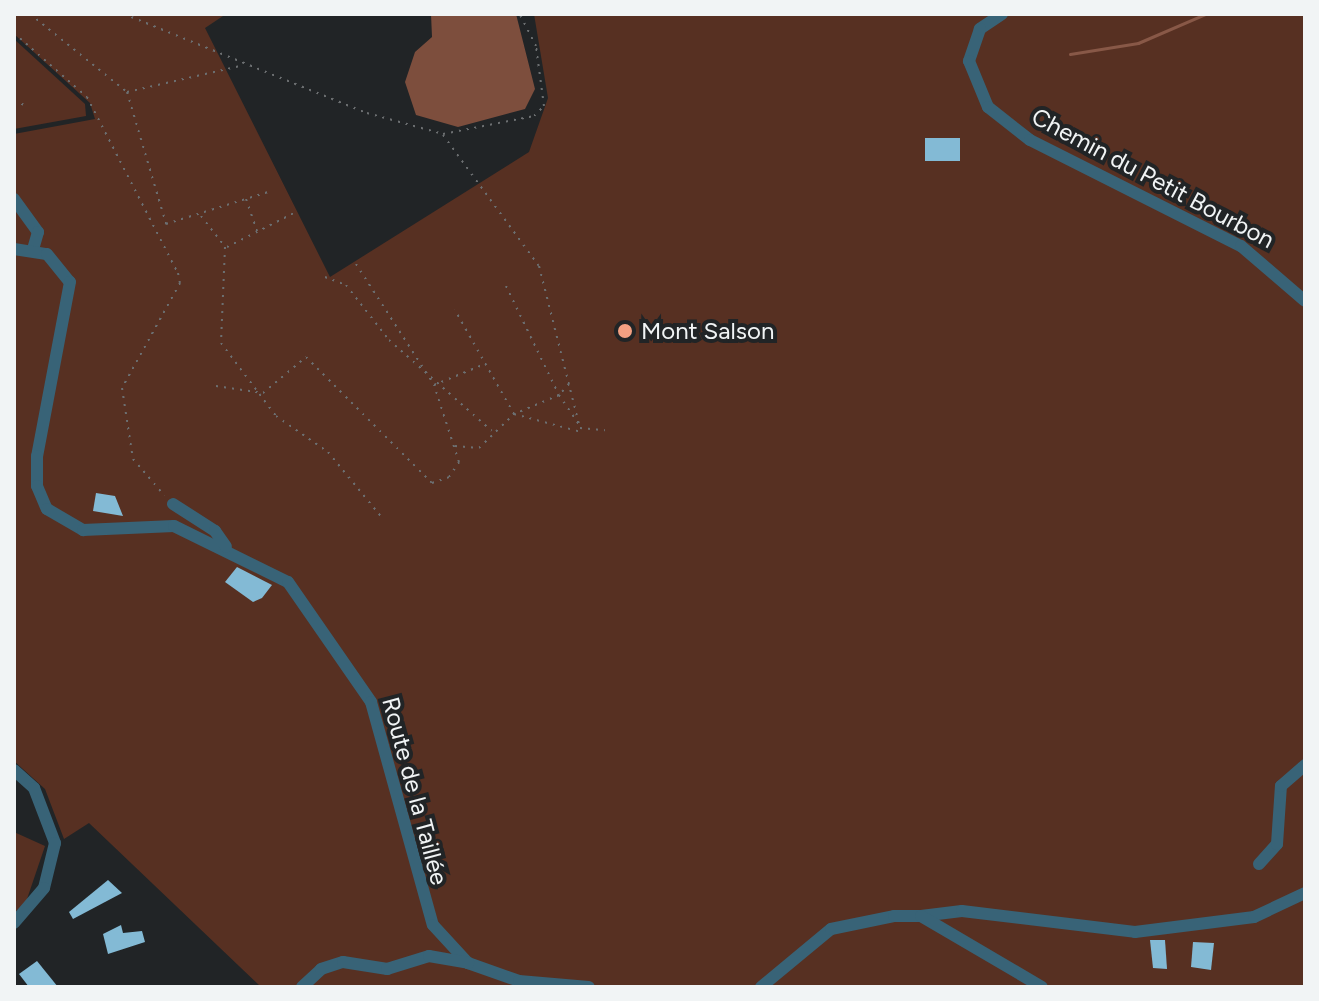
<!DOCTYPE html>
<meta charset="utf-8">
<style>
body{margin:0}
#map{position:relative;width:1319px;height:1001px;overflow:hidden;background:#212426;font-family:Figtree,sans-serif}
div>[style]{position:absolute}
.green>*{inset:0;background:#573022}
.forest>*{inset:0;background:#7d4e3d}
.stream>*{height:3px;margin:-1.5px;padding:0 1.5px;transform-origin:1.5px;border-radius:1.5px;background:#885847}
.building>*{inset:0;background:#83bad5}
.path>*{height:2px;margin-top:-1px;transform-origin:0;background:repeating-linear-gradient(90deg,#6c6f71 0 2px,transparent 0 8px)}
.minor>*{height:12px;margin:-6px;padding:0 6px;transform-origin:6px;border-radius:6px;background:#386377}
.dots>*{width:22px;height:22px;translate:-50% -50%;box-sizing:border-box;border:4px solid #212426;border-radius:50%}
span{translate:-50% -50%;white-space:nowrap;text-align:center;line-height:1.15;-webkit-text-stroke:8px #212426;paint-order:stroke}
.street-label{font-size:24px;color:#f1f4f5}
.poi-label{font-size:24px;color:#f1f4f5}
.left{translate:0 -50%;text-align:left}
.frame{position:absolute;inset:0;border:16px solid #f1f4f5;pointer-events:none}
</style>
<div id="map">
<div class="green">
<div style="clip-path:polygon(14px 14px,226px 14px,205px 28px,330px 277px,529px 152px,548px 98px,534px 14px,1305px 14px,1305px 987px,261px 987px,89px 823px,64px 839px,45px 789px,14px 761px,14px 134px,95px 119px,90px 103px,14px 34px)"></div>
<div style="clip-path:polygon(14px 39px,85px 104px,86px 116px,14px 129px)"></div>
<div style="clip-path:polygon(14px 832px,45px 846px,26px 902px,14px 913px)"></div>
</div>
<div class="forest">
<div style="clip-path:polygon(431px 14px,516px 14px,535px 89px,525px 109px,458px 127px,416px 115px,405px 82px,415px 52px,432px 37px)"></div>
</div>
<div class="stream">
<div style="left:1070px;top:54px;width:69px;rotate:-9.2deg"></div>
<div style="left:1138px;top:43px;width:73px;rotate:-23.4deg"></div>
</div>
<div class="building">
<div style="clip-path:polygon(925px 138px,960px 138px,960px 161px,925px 161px)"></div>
<div style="clip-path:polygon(96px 493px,115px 496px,123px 516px,93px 511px)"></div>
<div style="clip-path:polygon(237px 567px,272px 585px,262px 598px,253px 602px,225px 582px)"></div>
<div style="clip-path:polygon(108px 880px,122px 893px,73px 919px,69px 912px)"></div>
<div style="clip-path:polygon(121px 925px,123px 933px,142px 931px,145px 942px,108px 954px,103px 934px)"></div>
<div style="clip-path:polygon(1150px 940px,1165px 940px,1167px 969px,1153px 968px)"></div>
<div style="clip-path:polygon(1193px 942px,1214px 943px,1211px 970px,1191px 967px)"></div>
<div style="clip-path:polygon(37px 961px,58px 987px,29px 987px,19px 974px)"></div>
</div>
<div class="path">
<div style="left:30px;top:14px;width:124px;rotate:38.8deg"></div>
<div style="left:127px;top:92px;width:138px;rotate:73.5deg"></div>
<div style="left:166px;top:224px;width:107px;rotate:-17.4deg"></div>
<div style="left:124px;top:14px;width:262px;rotate:22.2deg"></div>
<div style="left:367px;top:113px;width:79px;rotate:15.4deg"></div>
<div style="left:443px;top:134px;width:93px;rotate:-11.2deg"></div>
<div style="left:534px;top:116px;width:14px;rotate:-45deg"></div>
<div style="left:544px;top:106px;width:61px;rotate:-97.6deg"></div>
<div style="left:536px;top:46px;width:36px;rotate:-117deg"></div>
<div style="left:14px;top:33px;width:97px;rotate:41.2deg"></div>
<div style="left:87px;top:97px;width:198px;rotate:62.7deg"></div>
<div style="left:178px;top:273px;width:10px;rotate:79deg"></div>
<div style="left:180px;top:283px;width:120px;rotate:118.9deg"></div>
<div style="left:122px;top:388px;width:72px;rotate:81.2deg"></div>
<div style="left:133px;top:459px;width:48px;rotate:49.3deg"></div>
<div style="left:127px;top:92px;width:116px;rotate:-13deg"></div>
<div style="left:14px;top:101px;width:14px;rotate:21deg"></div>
<div style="left:443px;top:135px;width:162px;rotate:53.8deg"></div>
<div style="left:539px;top:266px;width:167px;rotate:75.8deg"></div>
<div style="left:580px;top:428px;width:25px;rotate:5deg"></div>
<div style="left:246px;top:199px;width:36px;rotate:71deg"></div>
<div style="left:201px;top:216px;width:39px;rotate:52deg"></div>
<div style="left:225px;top:247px;width:96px;rotate:92.4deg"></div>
<div style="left:221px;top:343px;width:91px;rotate:53deg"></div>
<div style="left:276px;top:416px;width:63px;rotate:34.7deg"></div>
<div style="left:328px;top:452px;width:87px;rotate:50.6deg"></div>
<div style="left:227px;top:247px;width:77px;rotate:-26.9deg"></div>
<div style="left:356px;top:264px;width:138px;rotate:57.1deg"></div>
<div style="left:325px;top:277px;width:22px;rotate:21deg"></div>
<div style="left:346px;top:285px;width:70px;rotate:52deg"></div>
<div style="left:389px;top:340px;width:137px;rotate:41.5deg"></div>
<div style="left:506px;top:286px;width:121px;rotate:64.1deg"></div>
<div style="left:559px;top:395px;width:49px;rotate:157.1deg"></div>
<div style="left:514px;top:414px;width:69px;rotate:15deg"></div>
<div style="left:569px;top:384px;width:15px;rotate:132deg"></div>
<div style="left:559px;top:395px;width:37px;rotate:56deg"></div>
<div style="left:434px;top:385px;width:55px;rotate:-22.4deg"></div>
<div style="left:216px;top:386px;width:48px;rotate:8.5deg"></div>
<div style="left:263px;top:393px;width:56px;rotate:-39.9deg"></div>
<div style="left:306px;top:357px;width:178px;rotate:45deg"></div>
<div style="left:432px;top:483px;width:18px;rotate:-19deg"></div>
<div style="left:449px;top:477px;width:18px;rotate:-56deg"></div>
<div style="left:459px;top:462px;width:81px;rotate:-108deg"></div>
<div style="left:455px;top:446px;width:24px;rotate:5deg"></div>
<div style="left:479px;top:448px;width:49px;rotate:-44.2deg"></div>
<div style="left:514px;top:414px;width:120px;rotate:-119.6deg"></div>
</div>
<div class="minor">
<div style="left:1002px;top:14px;width:27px;rotate:146deg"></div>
<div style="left:980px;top:29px;width:34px;rotate:109deg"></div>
<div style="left:969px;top:61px;width:50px;rotate:67.6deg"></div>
<div style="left:988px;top:107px;width:53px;rotate:38.2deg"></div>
<div style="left:1030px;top:140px;width:236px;rotate:26.7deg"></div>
<div style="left:1241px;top:246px;width:84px;rotate:40.7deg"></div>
<div style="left:14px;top:199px;width:41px;rotate:54deg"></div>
<div style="left:38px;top:232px;width:19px;rotate:106deg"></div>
<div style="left:14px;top:249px;width:33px;rotate:9deg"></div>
<div style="left:47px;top:254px;width:36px;rotate:51deg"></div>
<div style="left:70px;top:282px;width:177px;rotate:100.7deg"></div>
<div style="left:37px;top:456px;width:30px;rotate:90deg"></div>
<div style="left:37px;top:486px;width:25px;rotate:67deg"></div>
<div style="left:47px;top:509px;width:42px;rotate:30.3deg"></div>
<div style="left:83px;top:530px;width:91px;rotate:-2.5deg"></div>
<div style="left:174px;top:526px;width:127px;rotate:26.2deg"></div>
<div style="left:288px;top:582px;width:146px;rotate:55.3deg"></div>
<div style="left:371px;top:702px;width:231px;rotate:74.5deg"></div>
<div style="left:433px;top:925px;width:52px;rotate:47.4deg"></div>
<div style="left:468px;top:963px;width:54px;rotate:19.4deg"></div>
<div style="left:519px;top:981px;width:70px;rotate:4.9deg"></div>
<div style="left:173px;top:504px;width:50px;rotate:32.7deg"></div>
<div style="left:215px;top:531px;width:19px;rotate:55deg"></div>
<div style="left:14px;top:770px;width:27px;rotate:42deg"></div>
<div style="left:34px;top:788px;width:59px;rotate:69.1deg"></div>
<div style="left:55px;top:843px;width:46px;rotate:103.7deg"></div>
<div style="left:44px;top:888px;width:46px;rotate:130.6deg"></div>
<div style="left:1259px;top:864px;width:27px;rotate:-48deg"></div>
<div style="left:1277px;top:844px;width:58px;rotate:-86.1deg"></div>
<div style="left:1281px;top:786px;width:32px;rotate:-41deg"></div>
<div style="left:921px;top:916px;width:41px;rotate:-7deg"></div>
<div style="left:962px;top:911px;width:174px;rotate:6.9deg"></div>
<div style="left:1135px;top:932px;width:120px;rotate:-7.2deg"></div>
<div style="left:1254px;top:917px;width:56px;rotate:-25.2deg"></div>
<div style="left:302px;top:987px;width:26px;rotate:-43deg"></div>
<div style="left:321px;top:969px;width:23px;rotate:-18deg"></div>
<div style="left:343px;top:962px;width:45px;rotate:9deg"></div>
<div style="left:387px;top:969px;width:44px;rotate:-17.2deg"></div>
<div style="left:429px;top:956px;width:40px;rotate:10deg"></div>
<div style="left:761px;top:987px;width:91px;rotate:-39.6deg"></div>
<div style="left:831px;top:929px;width:64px;rotate:-11.7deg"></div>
<div style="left:894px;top:916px;width:27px"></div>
<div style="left:921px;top:916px;width:140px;rotate:30.4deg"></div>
</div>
<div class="dots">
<div style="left:625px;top:331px;background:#f3a082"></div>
</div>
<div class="street-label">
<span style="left:1153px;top:178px;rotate:28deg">Chemin du Petit Bourbon</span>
<span style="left:415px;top:791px;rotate:75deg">Route de la Taillée</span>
</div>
<div class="poi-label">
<span class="left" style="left:641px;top:331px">Mont Salson</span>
</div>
<div class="frame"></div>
</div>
